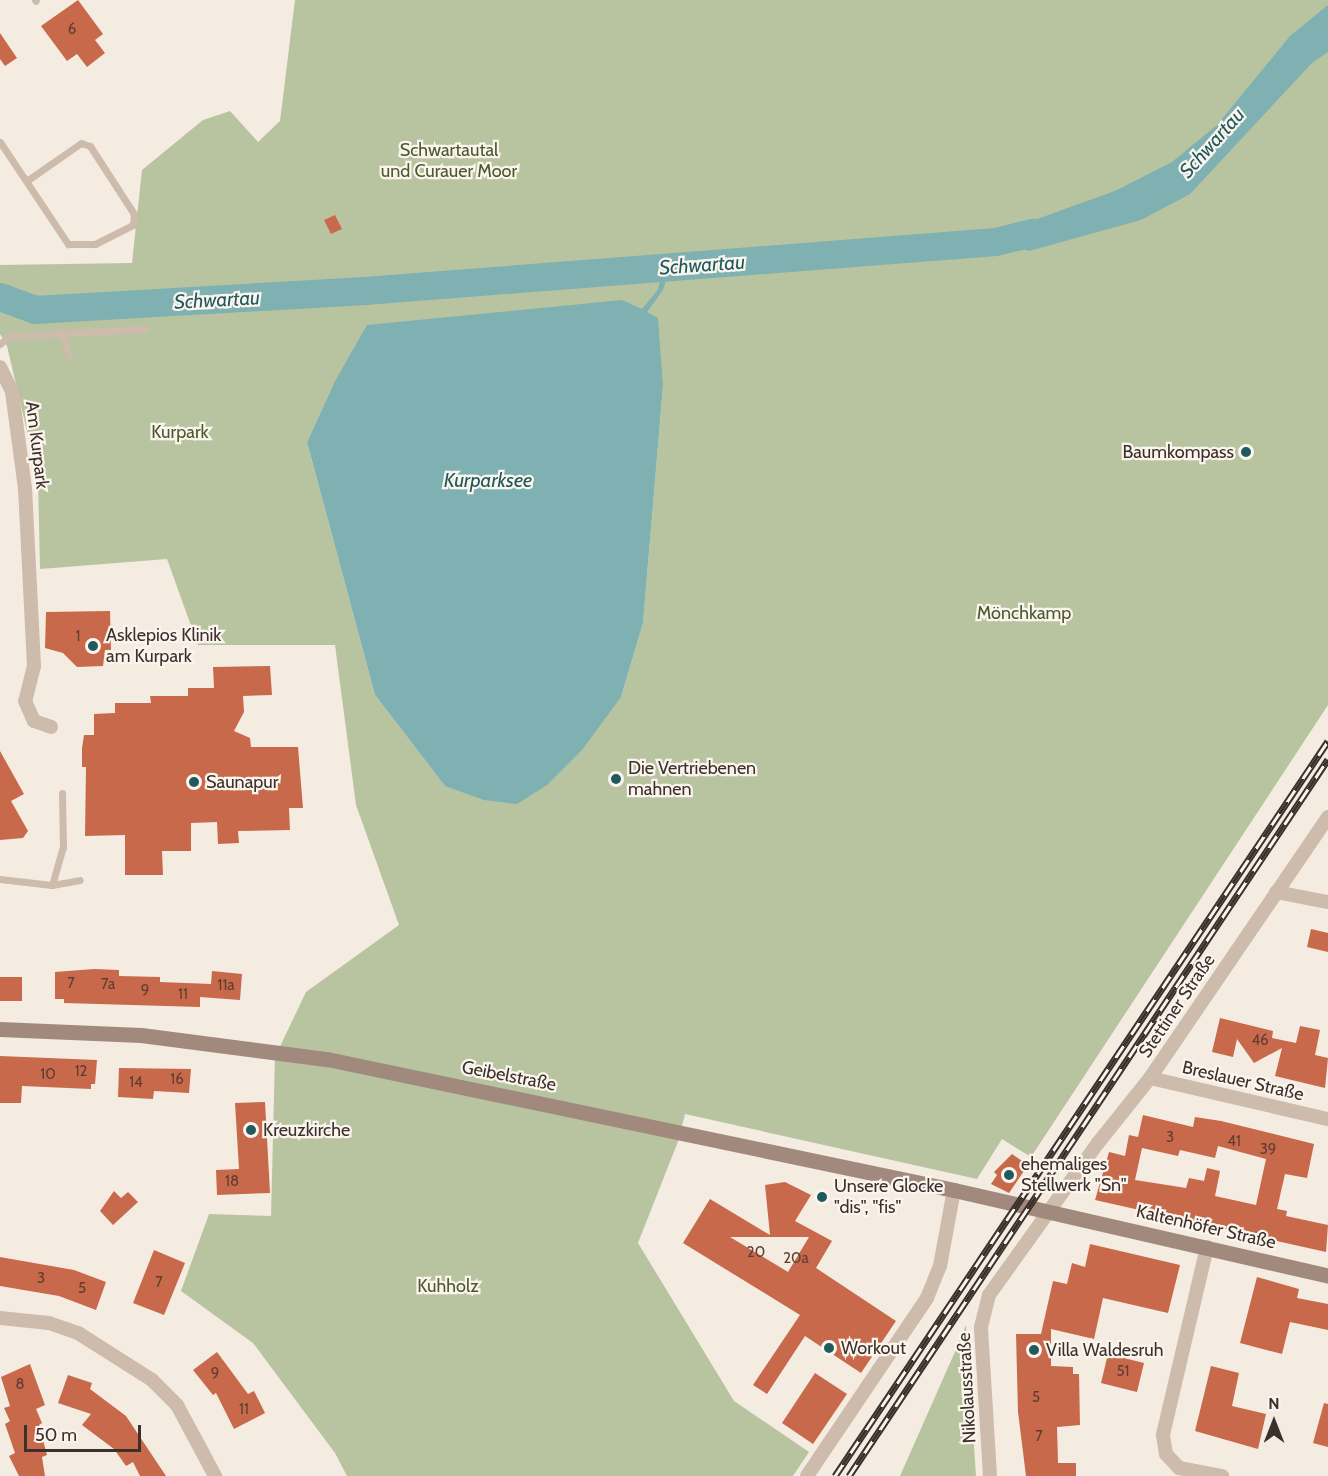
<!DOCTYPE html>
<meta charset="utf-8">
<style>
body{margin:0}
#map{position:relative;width:1328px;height:1476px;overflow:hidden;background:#f4ebe1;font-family:Cabin,sans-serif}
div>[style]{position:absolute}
.green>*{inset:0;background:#b8c4a0}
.water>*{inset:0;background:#7fb0b2}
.river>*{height:28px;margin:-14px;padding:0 14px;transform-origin:14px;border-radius:14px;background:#7fb0b2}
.building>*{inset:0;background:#c8694b}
.lane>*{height:7px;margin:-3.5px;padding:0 3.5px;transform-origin:3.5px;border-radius:3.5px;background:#cdbbac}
.street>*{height:14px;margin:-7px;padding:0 7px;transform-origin:7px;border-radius:7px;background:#cdbbac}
.secondary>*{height:15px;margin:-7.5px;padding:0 7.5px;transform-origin:7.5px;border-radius:7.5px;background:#a18a7d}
.rail>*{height:7px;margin-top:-3.5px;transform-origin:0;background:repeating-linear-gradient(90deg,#fbf5ee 0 14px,#3b302b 0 28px);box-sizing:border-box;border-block:2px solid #3b302b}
.dots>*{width:16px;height:16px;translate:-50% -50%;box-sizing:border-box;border:3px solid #fbf5ee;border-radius:50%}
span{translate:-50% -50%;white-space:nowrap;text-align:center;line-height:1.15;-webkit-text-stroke:4.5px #fbf5ee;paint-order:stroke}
.number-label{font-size:15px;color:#5e3e33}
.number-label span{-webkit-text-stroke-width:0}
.park-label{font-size:18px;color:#4a5a2e}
.street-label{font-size:18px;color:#3b302b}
.poi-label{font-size:18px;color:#3b302b}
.right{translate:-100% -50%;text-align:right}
.left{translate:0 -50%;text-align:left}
.water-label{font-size:20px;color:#1f5a5e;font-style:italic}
.north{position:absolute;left:1244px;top:1392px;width:60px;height:60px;-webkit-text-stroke:4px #fbf5ee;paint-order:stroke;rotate:0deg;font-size:16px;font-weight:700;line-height:24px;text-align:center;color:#3b302b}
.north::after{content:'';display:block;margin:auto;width:21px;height:27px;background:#3b302b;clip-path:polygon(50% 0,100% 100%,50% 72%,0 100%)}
.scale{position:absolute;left:24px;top:1425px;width:117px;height:27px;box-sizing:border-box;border:3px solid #3b302b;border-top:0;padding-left:8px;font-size:18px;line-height:21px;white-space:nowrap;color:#3b302b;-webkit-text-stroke:4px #fbf5ee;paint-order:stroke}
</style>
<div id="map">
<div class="green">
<div style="clip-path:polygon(evenodd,295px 0,1328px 0,1328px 705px,1031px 1157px,1002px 1139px,977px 1179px,685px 1114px,679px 1139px,638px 1243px,734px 1401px,809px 1452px,793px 1476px,347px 1476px,335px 1453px,253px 1343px,181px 1291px,209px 1214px,271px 1216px,275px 1057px,306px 992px,399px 925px,356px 805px,335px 645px,198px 645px,167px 559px,40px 569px,38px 478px,7px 346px,0 334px,0 265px,132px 263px,142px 170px,203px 120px,230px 111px,258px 142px,280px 121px,295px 0,334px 383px,663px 386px,643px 623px,621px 697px,445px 786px,375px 695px,307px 442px,334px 383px)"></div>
<div style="clip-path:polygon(966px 1325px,976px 1476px,900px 1476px,954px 1354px)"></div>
</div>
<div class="water">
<div style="clip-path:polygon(1328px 5px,1328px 52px,1312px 63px,1190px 194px,1141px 220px,1029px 251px,996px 242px,1026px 223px,1115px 191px,1172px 162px,1217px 125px,1290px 36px)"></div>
<div style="clip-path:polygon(665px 267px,670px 267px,663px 290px,647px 312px,658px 318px,663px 386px,643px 623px,621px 697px,582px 750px,547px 785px,517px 804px,484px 800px,445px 786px,375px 695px,307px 442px,334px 383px,367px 325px,622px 300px,642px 309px,657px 291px)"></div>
</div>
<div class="river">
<div style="left:0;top:297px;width:37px;rotate:20deg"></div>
<div style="left:35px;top:310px;width:331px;rotate:-3.3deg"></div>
<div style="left:365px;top:291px;width:633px;rotate:-4.44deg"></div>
<div style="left:996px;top:242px;width:38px;rotate:-14deg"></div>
</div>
<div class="building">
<div style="clip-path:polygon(78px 0,103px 34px,95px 40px,105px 53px,87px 67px,77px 54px,67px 61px,41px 26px)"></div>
<div style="clip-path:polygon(0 33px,17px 58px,5px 66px,0 59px)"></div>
<div style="clip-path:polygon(335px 215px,342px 229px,331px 234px,324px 220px)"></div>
<div style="clip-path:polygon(110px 611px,111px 650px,105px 650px,103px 666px,77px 667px,63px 653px,45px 648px,46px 612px)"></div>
<div style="clip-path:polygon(270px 666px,272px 695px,243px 696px,244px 712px,234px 731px,250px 738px,251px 747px,298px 747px,303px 808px,289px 808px,290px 830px,238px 831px,239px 843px,218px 844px,217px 822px,191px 823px,191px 851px,162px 851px,163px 875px,125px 875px,125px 835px,85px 836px,86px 767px,82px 767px,82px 748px,84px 735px,94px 735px,94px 714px,115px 713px,115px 703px,151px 703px,150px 696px,188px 696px,188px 688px,214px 688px,213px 667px)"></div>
<div style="clip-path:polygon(0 751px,24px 794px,11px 801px,28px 831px,23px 838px,0 840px)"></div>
<div style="clip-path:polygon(1311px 929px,1328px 933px,1328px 952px,1307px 947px)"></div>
<div style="clip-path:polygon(94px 969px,119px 970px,119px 976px,160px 977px,160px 982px,211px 984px,212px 971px,242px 974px,240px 1000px,200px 997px,200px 1007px,64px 1003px,64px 999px,55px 999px,55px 972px)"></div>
<div style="clip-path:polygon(0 977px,22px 977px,22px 1001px,0 1001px)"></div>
<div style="clip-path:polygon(1220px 1018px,1273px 1031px,1272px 1038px,1296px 1043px,1300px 1026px,1320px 1030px,1315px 1055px,1328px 1058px,1325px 1088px,1275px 1076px,1282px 1048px,1254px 1063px,1237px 1039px,1233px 1057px,1212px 1052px)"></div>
<div style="clip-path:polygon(0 1056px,97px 1060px,95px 1084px,91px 1084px,91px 1089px,22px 1086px,21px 1103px,0 1103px)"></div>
<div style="clip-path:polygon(119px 1068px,191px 1069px,189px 1093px,154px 1091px,153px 1099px,118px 1097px)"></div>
<div style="clip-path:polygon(265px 1102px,270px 1193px,217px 1195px,216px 1170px,239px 1169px,235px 1103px)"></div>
<div style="clip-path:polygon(evenodd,1143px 1115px,1193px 1127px,1195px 1117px,1221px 1121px,1314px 1144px,1307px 1178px,1285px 1174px,1277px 1209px,1287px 1211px,1286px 1216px,1328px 1225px,1326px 1252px,1095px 1200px,1109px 1152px,1125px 1156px,1129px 1135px,1138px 1137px,1143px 1115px,1218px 1146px,1266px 1159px,1256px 1205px,1215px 1196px,1220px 1171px,1207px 1168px,1204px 1181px,1189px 1178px,1186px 1188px,1135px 1180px,1142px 1148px,1178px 1156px,1180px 1150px,1215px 1158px,1218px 1146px)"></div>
<div style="clip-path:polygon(1012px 1154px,1028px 1165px,1009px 1193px,991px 1184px,997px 1175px,994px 1172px)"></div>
<div style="clip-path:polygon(evenodd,785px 1182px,811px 1195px,795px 1221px,832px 1241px,816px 1268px,896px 1321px,861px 1373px,805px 1336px,767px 1394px,753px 1385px,800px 1315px,683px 1243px,710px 1199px,770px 1235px,765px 1185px,785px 1182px,730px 1237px,809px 1237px,788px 1272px,730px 1237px)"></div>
<div style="clip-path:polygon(114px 1191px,121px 1198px,128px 1192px,138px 1202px,113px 1225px,100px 1211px)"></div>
<div style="clip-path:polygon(1090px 1244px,1180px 1265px,1168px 1313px,1103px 1298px,1094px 1339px,1051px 1329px,1051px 1366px,1073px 1367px,1073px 1374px,1079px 1374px,1080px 1425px,1057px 1427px,1058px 1463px,1076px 1463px,1076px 1476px,1026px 1476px,1018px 1412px,1016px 1334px,1041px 1334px,1053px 1281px,1067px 1284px,1072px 1263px,1085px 1267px)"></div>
<div style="clip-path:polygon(154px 1250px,185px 1263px,164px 1315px,133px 1303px)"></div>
<div style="clip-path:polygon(0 1257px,74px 1270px,106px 1282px,96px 1310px,59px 1296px,0 1286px)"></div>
<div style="clip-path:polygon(1257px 1277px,1299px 1289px,1297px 1298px,1328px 1304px,1328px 1330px,1290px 1322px,1282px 1354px,1240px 1343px)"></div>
<div style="clip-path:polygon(217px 1352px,248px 1394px,254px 1391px,265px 1413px,234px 1429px,216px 1393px,213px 1395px,193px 1370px)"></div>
<div style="clip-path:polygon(1108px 1354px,1144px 1363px,1137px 1392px,1101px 1383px)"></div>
<div style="clip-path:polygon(30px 1364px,45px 1405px,36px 1409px,42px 1423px,39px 1425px,47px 1455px,42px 1457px,45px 1476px,19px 1476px,9px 1456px,15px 1453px,5px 1424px,10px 1421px,4px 1408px,10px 1406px,1px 1377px)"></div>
<div style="clip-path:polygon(1211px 1366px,1239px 1373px,1232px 1406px,1266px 1414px,1258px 1449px,1195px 1431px)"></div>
<div style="clip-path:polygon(815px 1373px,847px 1394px,813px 1444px,782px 1423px)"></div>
<div style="clip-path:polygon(68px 1375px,92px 1383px,90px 1389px,126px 1416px,166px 1476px,140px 1476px,133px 1462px,126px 1466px,114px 1449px,82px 1425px,91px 1414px,58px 1403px)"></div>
<div style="clip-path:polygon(1324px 1403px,1328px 1404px,1328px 1447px,1313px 1443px)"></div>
</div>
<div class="lane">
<div style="left:35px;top:0;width:1px;rotate:45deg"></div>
<div style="left:0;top:142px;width:123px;rotate:56.3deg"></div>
<div style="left:68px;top:244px;width:27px"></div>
<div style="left:95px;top:244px;width:42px;rotate:-26.6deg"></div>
<div style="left:133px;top:225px;width:11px;rotate:-85deg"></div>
<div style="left:134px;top:214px;width:81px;rotate:-122.9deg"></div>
<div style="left:90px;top:146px;width:9px;rotate:-162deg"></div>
<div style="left:81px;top:143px;width:65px;rotate:145.1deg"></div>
<div style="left:61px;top:331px;width:26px;rotate:72deg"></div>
<div style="left:0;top:344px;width:12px;rotate:-42deg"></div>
<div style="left:9px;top:336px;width:136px;rotate:-2.9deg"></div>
<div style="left:0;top:879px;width:52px;rotate:6.6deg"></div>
<div style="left:52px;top:885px;width:40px;rotate:-74deg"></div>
<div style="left:63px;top:847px;width:54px;rotate:-91.1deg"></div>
<div style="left:52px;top:885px;width:28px;rotate:-10deg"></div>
</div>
<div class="street">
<div style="left:0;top:367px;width:28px;rotate:64deg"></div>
<div style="left:12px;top:392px;width:97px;rotate:82.3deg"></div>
<div style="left:25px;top:488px;width:178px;rotate:87.1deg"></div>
<div style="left:34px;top:666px;width:36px;rotate:104deg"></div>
<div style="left:25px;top:701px;width:22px;rotate:66deg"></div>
<div style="left:34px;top:721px;width:18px;rotate:19deg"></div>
<div style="left:1276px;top:892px;width:53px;rotate:10.9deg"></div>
<div style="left:1150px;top:1078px;width:183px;rotate:13deg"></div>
<div style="left:1207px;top:1247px;width:193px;rotate:103.2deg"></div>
<div style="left:1163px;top:1435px;width:19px;rotate:81deg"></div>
<div style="left:1166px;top:1454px;width:19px;rotate:47deg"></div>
<div style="left:1179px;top:1468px;width:44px;rotate:10.5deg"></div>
<div style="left:0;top:1318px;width:49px;rotate:5.8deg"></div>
<div style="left:49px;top:1323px;width:31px;rotate:19deg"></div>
<div style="left:78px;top:1333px;width:88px;rotate:32.4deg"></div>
<div style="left:152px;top:1380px;width:35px;rotate:45deg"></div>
<div style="left:177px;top:1405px;width:81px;rotate:61.8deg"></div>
<div style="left:807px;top:1476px;width:215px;rotate:-56deg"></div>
<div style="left:927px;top:1298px;width:35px;rotate:-68deg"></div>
<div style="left:940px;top:1266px;width:77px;rotate:-79.6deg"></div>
<div style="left:990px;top:1476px;width:149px;rotate:-93.5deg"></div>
<div style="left:981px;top:1327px;width:33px;rotate:-76deg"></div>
<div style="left:989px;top:1295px;width:187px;rotate:-54.4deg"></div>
<div style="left:1098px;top:1143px;width:83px;rotate:-51.3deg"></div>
<div style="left:1150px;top:1078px;width:316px;rotate:-55.7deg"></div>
</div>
<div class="secondary">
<div style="left:0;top:1029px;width:141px;rotate:2.4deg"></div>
<div style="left:141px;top:1035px;width:188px;rotate:7.4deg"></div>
<div style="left:327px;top:1059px;width:641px;rotate:11.8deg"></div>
<div style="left:954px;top:1190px;width:384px;rotate:12.9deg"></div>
</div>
<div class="rail">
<div style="left:835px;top:1476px;width:885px;rotate:-56.15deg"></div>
<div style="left:849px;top:1476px;width:862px;rotate:-56.25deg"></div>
</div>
<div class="dots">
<div style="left:1246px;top:452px;background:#1f5a5e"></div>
<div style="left:93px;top:646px;background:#1f5a5e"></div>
<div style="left:616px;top:779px;background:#1f5a5e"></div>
<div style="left:194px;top:782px;background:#1f5a5e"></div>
<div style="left:251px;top:1130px;background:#1f5a5e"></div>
<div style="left:1009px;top:1175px;background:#1f5a5e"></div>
<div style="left:822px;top:1197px;background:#1f5a5e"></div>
<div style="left:829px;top:1348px;background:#1f5a5e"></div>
<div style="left:1034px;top:1350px;background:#1f5a5e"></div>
</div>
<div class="number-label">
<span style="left:72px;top:30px">6</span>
<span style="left:78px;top:637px">1</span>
<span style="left:71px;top:984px">7</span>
<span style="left:108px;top:985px">7a</span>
<span style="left:226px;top:986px">11a</span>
<span style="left:145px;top:991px">9</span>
<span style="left:183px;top:995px">11</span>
<span style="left:1260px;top:1041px">46</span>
<span style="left:81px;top:1072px">12</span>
<span style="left:48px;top:1075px">10</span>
<span style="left:177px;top:1080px">16</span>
<span style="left:136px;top:1083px">14</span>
<span style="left:1170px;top:1138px">3</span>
<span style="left:1234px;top:1142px">41</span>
<span style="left:1268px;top:1150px">39</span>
<span style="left:232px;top:1182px">18</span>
<span style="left:756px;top:1253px">20</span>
<span style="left:796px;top:1259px">20a</span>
<span style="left:41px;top:1279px">3</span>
<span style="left:159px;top:1283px">7</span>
<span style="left:82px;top:1289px">5</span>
<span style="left:1123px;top:1372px">51</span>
<span style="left:215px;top:1374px">9</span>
<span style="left:20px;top:1385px">8</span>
<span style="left:1036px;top:1398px">5</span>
<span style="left:244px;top:1410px">11</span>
<span style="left:1039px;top:1437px">7</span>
</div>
<div class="park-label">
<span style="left:449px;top:161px">Schwartautal<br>und Curauer Moor</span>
<span style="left:180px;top:432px">Kurpark</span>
<span style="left:1024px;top:613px">Mönchkamp</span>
<span style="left:448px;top:1286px">Kuhholz</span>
</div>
<div class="street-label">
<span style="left:37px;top:445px;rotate:83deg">Am Kurpark</span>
<span style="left:1177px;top:1006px;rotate:-56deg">Stettiner Straße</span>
<span style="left:509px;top:1076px;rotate:11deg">Geibelstraße</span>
<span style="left:1243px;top:1081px;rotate:13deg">Breslauer Straße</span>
<span style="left:1206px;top:1227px;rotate:13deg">Kaltenhöfer Straße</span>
<span style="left:967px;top:1388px;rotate:-93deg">Nikolausstraße</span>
</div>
<div class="poi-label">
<span class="right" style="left:1234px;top:452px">Baumkompass</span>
<span class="left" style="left:106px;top:646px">Asklepios Klinik<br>am Kurpark</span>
<span class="left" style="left:628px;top:779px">Die Vertriebenen<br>mahnen</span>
<span class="left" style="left:206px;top:782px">Saunapur</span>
<span class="left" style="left:263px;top:1130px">Kreuzkirche</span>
<span class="left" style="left:1021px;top:1175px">ehemaliges<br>Stellwerk "Sn"</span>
<span class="left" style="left:834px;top:1197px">Unsere Glocke<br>"dis", "fis"</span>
<span class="left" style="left:841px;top:1348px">Workout</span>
<span class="left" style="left:1046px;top:1350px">Villa Waldesruh</span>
</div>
<div class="water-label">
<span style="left:1212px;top:143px;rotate:-48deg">Schwartau</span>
<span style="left:702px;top:265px;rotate:-4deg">Schwartau</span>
<span style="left:217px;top:300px;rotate:-3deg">Schwartau</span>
<span style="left:488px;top:480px">Kurparksee</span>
</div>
<div class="north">N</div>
<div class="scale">50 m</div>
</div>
